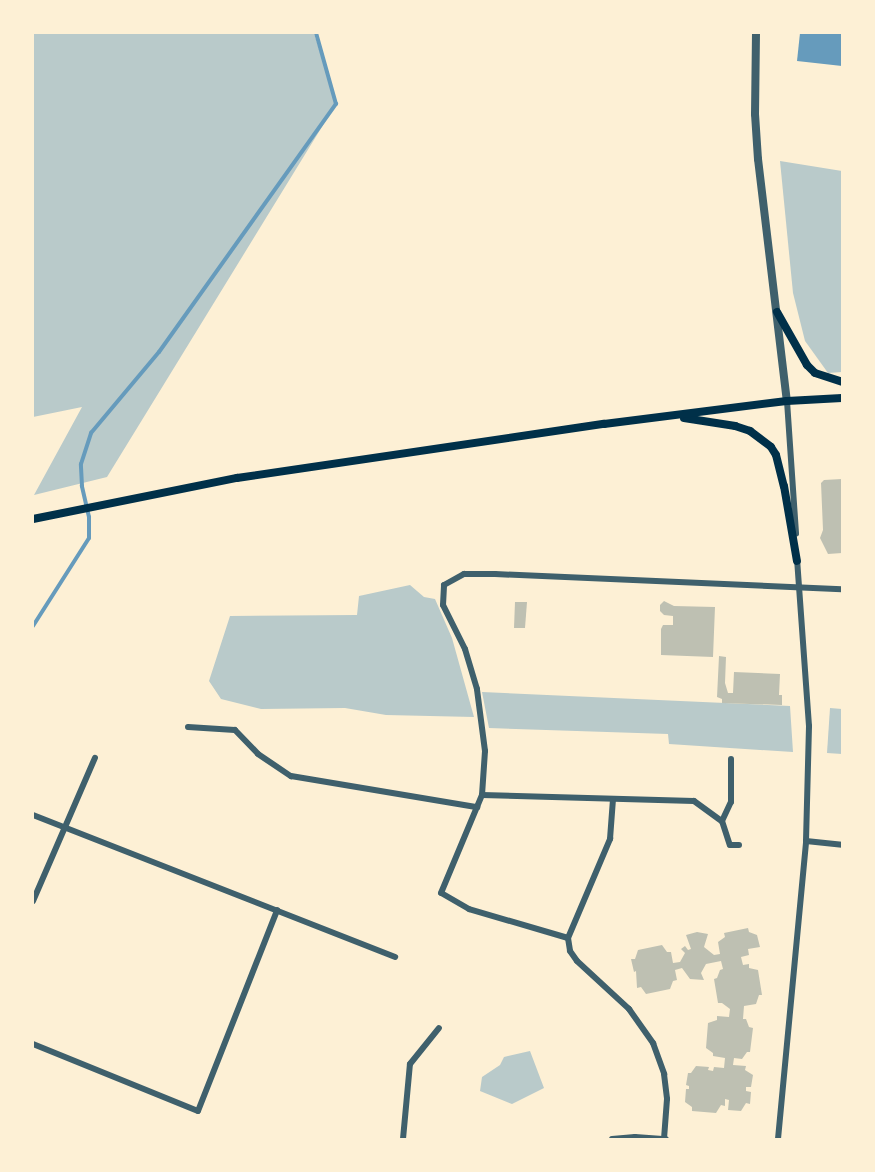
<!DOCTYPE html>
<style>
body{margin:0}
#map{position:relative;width:875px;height:1172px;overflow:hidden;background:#fdf0d5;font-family:"Asap Condensed",sans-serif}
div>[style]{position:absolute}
.green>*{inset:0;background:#b9caca}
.water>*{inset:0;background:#669bbc}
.stream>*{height:4px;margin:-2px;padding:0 2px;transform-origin:2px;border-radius:2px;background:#669bbc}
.building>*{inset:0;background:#bec0b2}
.minor>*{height:6px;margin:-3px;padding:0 3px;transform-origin:3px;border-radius:3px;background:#3f606c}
.tertiary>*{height:8px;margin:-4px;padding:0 4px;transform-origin:4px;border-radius:4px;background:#3f606c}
.secondary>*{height:8px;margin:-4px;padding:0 4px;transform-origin:4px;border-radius:4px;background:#003049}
span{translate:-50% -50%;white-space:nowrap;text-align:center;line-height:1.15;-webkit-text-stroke:6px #fdf0d5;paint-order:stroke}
.frame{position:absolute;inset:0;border:34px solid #fdf0d5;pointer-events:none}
</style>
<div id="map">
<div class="green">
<div style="clip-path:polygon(33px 33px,314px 33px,336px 104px,107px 477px,34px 495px,82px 407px,33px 417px)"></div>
<div style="clip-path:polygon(780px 161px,842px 171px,842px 372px,828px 373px,805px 341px,793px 293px)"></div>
<div style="clip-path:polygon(410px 585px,424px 597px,435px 599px,452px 638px,474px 717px,386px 715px,345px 708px,261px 709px,221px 699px,209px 681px,230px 616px,357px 615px,359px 596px)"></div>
<div style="clip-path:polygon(482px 692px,790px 706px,793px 752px,669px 744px,668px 734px,489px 728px)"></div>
<div style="clip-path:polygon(830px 708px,842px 709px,842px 754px,827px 753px)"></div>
<div style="clip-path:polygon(530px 1051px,544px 1088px,512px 1104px,480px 1091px,482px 1077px,500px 1065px,504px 1057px)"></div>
</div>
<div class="water">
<div style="clip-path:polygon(800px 33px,842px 33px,842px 66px,797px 61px)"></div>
</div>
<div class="stream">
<div style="left:33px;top:626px;width:104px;rotate:-57.5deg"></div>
<div style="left:89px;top:538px;width:21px;rotate:-90deg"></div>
<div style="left:89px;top:517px;width:32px;rotate:-103deg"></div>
<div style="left:82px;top:486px;width:22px;rotate:-93deg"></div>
<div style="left:81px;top:464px;width:33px;rotate:-72deg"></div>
<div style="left:91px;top:433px;width:106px;rotate:-50deg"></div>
<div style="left:159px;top:352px;width:305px;rotate:-54.5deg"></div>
<div style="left:336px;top:104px;width:74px;rotate:-105.7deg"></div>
</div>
<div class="building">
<div style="clip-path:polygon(842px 479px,842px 553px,828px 554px,820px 538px,823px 530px,821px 483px,824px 480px)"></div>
<div style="clip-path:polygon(664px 601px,674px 606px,715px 607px,713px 657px,661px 655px,661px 629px,663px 625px,673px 625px,673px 616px,664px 615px,660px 611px,660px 605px)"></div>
<div style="clip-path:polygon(515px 602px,527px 602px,525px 628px,514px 628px)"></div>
<div style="clip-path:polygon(719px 656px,726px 657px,725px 683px,728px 693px,733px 693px,734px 672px,780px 674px,779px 695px,782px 695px,782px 705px,722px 703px,722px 699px,717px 697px)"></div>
<div style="clip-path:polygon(748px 928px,749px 932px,757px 935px,760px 947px,748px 949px,749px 955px,741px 957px,743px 965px,749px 964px,749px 968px,758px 970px,762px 995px,759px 995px,756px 1004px,744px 1006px,743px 1019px,746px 1019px,749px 1027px,753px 1028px,750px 1052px,747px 1052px,742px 1059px,734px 1058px,733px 1065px,746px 1066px,745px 1070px,753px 1075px,751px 1087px,746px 1087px,746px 1091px,751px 1092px,750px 1104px,746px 1103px,741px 1111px,728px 1110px,729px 1100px,725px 1099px,725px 1106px,721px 1105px,716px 1113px,692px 1111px,692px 1107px,685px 1102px,686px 1089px,689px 1089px,689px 1086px,686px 1085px,688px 1073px,691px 1073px,696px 1066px,709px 1067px,708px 1070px,713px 1071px,714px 1067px,724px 1068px,725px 1058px,713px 1056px,713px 1053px,706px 1048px,708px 1023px,717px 1020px,717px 1016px,729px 1017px,730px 1009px,722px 1003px,718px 1003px,714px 979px,717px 978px,720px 970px,723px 969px,721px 961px,706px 964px,701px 973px,704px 980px,690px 979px,682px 968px,675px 970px,677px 980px,673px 981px,670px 989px,646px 994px,641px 987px,637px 988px,636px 971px,634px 972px,631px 959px,635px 959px,638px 950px,662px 945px,667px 952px,671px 952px,673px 963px,680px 962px,685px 953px,681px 949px,685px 946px,688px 950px,691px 949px,686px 935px,697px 932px,708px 934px,704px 947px,714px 955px,720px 954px,718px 942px,725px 937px,724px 933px)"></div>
</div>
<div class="minor">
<div style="left:787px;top:401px;width:133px;rotate:86.1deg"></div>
<div style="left:188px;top:727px;width:47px;rotate:3.7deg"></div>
<div style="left:235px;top:730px;width:33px;rotate:46deg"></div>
<div style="left:258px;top:754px;width:40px;rotate:34deg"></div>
<div style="left:291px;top:776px;width:189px;rotate:9.5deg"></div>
<div style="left:482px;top:795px;width:212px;rotate:1.6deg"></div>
<div style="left:694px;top:801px;width:34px;rotate:36deg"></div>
<div style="left:722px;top:821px;width:25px;rotate:72deg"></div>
<div style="left:730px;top:845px;width:9px"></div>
<div style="left:33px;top:815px;width:389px;rotate:21.4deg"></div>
<div style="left:722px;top:821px;width:21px;rotate:-65deg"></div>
<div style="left:731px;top:802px;width:43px;rotate:-90deg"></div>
<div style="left:806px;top:841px;width:36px;rotate:6deg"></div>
<div style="left:33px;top:901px;width:156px;rotate:-66.6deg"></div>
<div style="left:568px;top:938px;width:103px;rotate:-163.7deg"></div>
<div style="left:469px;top:909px;width:32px;rotate:-150deg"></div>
<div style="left:441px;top:893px;width:106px;rotate:-67.3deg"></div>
<div style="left:482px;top:795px;width:44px;rotate:-86.1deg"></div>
<div style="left:485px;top:751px;width:63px;rotate:-97.4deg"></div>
<div style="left:477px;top:689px;width:42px;rotate:-106.7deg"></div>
<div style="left:465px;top:649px;width:49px;rotate:-116.6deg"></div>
<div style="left:443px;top:605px;width:20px;rotate:-87deg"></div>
<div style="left:444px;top:585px;width:23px;rotate:-29deg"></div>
<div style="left:464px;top:574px;width:31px"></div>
<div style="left:495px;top:574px;width:347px;rotate:2.5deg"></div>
<div style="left:568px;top:938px;width:13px;rotate:81deg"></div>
<div style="left:570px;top:951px;width:12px;rotate:55deg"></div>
<div style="left:577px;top:961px;width:71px;rotate:42.7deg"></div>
<div style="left:629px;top:1009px;width:42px;rotate:54.8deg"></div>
<div style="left:653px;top:1043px;width:33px;rotate:70deg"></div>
<div style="left:664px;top:1074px;width:25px;rotate:83deg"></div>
<div style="left:667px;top:1099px;width:40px;rotate:94.3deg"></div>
<div style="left:568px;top:938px;width:108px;rotate:-67deg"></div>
<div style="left:610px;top:839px;width:40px;rotate:-85.7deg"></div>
<div style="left:33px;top:1044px;width:178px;rotate:22.1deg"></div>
<div style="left:198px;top:1111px;width:216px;rotate:-68.5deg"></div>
<div style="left:403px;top:1139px;width:75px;rotate:-84.7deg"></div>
<div style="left:410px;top:1064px;width:46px;rotate:-51.1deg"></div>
<div style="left:612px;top:1139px;width:23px;rotate:-5deg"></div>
<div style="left:635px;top:1137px;width:31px;rotate:4deg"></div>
<div style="left:778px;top:1139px;width:299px;rotate:-84.6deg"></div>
<div style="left:806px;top:841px;width:115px;rotate:-88.5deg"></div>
<div style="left:809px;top:726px;width:167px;rotate:-94.1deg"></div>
</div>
<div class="tertiary">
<div style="left:756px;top:33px;width:81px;rotate:90.7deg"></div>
<div style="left:755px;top:114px;width:45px;rotate:86.2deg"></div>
<div style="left:758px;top:159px;width:244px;rotate:83.2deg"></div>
</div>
<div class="secondary">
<div style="left:777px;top:312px;width:61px;rotate:60.5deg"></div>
<div style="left:807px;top:365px;width:11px;rotate:45deg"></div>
<div style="left:815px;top:373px;width:28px;rotate:18deg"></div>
<div style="left:684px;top:418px;width:52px;rotate:8.9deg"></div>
<div style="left:735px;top:426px;width:16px;rotate:18deg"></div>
<div style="left:750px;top:431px;width:26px;rotate:37deg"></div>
<div style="left:771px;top:447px;width:9px;rotate:58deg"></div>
<div style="left:776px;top:455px;width:32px;rotate:76deg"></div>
<div style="left:784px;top:486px;width:76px;rotate:80.2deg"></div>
<div style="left:33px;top:519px;width:208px;rotate:-11.4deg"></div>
<div style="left:237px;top:478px;width:371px;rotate:-8.4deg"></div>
<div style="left:604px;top:424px;width:184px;rotate:-7.2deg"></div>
<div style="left:787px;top:401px;width:55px;rotate:-3.1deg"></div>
</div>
<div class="frame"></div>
</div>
